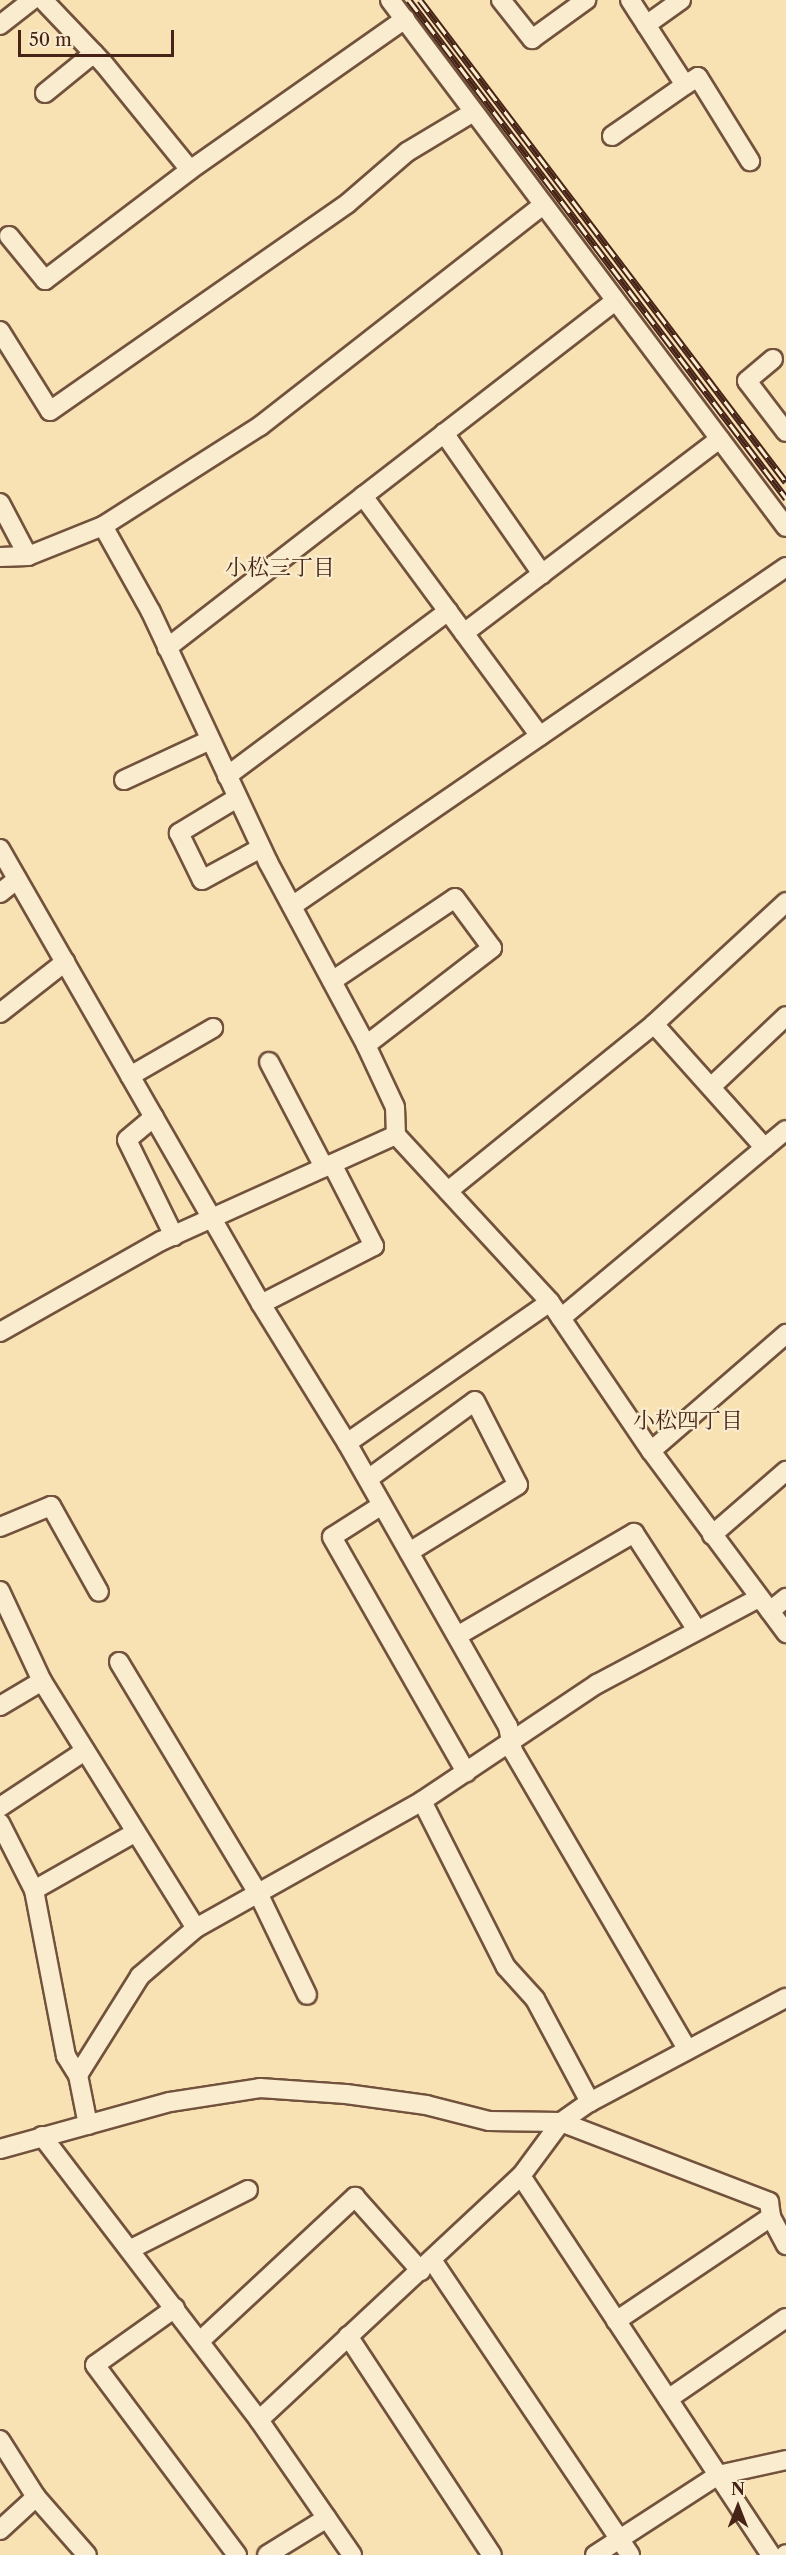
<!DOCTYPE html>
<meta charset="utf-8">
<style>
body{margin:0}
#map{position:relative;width:786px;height:2555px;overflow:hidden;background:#f8e1b3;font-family:"Libre Caslon Text","Noto Serif JP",serif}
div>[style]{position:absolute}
.roads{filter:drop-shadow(2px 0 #72523d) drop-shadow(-2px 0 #72523d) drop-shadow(0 2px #72523d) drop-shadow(0 -2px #72523d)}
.minor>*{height:18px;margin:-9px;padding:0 9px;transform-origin:9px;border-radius:9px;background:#faecce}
.rail>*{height:7px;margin-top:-3.5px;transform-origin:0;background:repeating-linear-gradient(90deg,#faecce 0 14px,#462316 0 28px);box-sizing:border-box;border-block:2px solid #462316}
span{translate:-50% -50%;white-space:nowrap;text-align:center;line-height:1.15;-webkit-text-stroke:4.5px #faecce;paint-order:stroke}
.neighbourhood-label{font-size:22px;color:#462316}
.north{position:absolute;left:708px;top:2477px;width:60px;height:60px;-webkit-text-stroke:4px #faecce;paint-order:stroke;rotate:0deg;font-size:16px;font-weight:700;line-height:24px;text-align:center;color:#462316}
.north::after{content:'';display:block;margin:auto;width:21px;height:27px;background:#462316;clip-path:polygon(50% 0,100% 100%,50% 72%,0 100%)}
.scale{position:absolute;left:18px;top:30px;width:156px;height:27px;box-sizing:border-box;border:3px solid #462316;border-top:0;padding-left:8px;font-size:18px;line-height:21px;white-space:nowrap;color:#462316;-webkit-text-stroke:4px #faecce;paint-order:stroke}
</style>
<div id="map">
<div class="roads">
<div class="minor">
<div style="left:43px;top:0;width:88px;rotate:46.4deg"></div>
<div style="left:104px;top:64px;width:136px;rotate:50.9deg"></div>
<div style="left:190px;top:170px;width:263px;rotate:-35.1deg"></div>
<div style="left:390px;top:0;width:659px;rotate:53.08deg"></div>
<div style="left:501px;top:0;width:50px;rotate:51.5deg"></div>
<div style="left:532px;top:39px;width:67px;rotate:-35.8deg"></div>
<div style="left:0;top:25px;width:41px;rotate:-38deg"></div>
<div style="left:646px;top:25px;width:43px;rotate:-35.5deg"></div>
<div style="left:685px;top:85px;width:15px;rotate:-32deg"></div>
<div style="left:698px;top:77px;width:99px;rotate:58.2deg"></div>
<div style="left:45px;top:93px;width:63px;rotate:-39.2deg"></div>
<div style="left:612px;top:136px;width:89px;rotate:-34.9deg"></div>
<div style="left:685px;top:85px;width:101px;rotate:-122.9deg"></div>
<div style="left:9px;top:236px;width:57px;rotate:50.7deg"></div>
<div style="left:45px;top:280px;width:182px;rotate:-37.2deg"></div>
<div style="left:0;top:331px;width:94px;rotate:58deg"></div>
<div style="left:50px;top:411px;width:363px;rotate:-34.9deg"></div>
<div style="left:348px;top:203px;width:78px;rotate:-40.8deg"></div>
<div style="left:407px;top:152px;width:76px;rotate:-31deg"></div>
<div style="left:773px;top:359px;width:34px;rotate:140deg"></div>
<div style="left:747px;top:381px;width:64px;rotate:52.6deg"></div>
<div style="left:444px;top:433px;width:172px;rotate:55.2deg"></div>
<div style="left:363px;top:496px;width:298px;rotate:53.6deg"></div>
<div style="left:0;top:503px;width:60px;rotate:62.2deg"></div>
<div style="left:103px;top:526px;width:98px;rotate:60.8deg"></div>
<div style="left:151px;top:612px;width:276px;rotate:64.9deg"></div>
<div style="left:268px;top:862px;width:208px;rotate:61.8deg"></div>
<div style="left:366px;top:1045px;width:68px;rotate:64.9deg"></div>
<div style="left:395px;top:1107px;width:28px;rotate:88deg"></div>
<div style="left:0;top:557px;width:28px;rotate:-2deg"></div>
<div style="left:28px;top:556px;width:81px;rotate:-21.8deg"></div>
<div style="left:103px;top:526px;width:186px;rotate:-32.5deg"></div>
<div style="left:260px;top:426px;width:358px;rotate:-38deg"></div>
<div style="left:464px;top:633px;width:321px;rotate:-37.2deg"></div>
<div style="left:167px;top:648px;width:567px;rotate:-37.76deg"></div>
<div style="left:227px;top:776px;width:276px;rotate:-36.7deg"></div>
<div style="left:124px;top:780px;width:95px;rotate:-24.9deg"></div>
<div style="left:237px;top:798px;width:68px;rotate:148.9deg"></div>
<div style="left:179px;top:833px;width:52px;rotate:63.9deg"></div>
<div style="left:202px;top:880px;width:67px;rotate:-28.5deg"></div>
<div style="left:0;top:849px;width:525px;rotate:60.16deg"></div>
<div style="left:261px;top:1304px;width:163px;rotate:58.3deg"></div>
<div style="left:347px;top:1443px;width:326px;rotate:60.4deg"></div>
<div style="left:508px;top:1726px;width:25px;rotate:79deg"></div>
<div style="left:513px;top:1751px;width:346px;rotate:59.7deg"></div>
<div style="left:0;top:893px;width:22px;rotate:-39deg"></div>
<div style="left:292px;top:906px;width:599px;rotate:-34.46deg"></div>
<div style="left:332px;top:981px;width:148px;rotate:-34deg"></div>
<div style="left:455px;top:898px;width:62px;rotate:53.5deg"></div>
<div style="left:492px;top:948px;width:159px;rotate:142.4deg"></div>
<div style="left:0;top:1013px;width:83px;rotate:-38.1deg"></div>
<div style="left:654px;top:1024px;width:166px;rotate:48.2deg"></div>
<div style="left:269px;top:1062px;width:119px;rotate:62.4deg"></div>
<div style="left:130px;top:1076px;width:96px;rotate:-30deg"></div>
<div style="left:711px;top:1087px;width:103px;rotate:-43.4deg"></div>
<div style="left:154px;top:1117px;width:35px;rotate:140deg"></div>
<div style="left:127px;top:1140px;width:107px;rotate:63.9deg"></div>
<div style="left:396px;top:1135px;width:227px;rotate:47.3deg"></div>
<div style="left:550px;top:1302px;width:180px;rotate:55.9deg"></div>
<div style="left:651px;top:1451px;width:227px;rotate:53.4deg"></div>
<div style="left:448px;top:1191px;width:265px;rotate:-39deg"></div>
<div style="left:654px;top:1024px;width:180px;rotate:-42.7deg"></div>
<div style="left:261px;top:1304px;width:127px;rotate:-27.2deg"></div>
<div style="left:374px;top:1246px;width:92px;rotate:-117.1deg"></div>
<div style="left:561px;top:1318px;width:293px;rotate:-39.9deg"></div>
<div style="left:0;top:1332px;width:185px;rotate:-29.5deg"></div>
<div style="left:161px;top:1241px;width:258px;rotate:-24.3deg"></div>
<div style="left:347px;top:1443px;width:247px;rotate:-34.8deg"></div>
<div style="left:651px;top:1451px;width:179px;rotate:-40.9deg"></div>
<div style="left:368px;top:1479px;width:132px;rotate:-36.1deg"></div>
<div style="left:475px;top:1401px;width:94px;rotate:62.9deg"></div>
<div style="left:518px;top:1485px;width:128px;rotate:148.4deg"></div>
<div style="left:382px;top:1505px;width:59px;rotate:147.4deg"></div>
<div style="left:332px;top:1537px;width:271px;rotate:60.3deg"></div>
<div style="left:0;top:1527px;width:55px;rotate:-22.4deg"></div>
<div style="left:51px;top:1506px;width:98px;rotate:60.8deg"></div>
<div style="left:712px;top:1535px;width:98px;rotate:-40.9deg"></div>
<div style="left:0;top:1591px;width:99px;rotate:65deg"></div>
<div style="left:42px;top:1681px;width:291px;rotate:58.1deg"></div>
<div style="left:770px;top:1611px;width:21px;rotate:-39deg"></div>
<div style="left:457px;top:1636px;width:205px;rotate:-30.2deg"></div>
<div style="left:634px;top:1533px;width:116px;rotate:57deg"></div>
<div style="left:119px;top:1662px;width:270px;rotate:59deg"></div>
<div style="left:258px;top:1893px;width:113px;rotate:64.3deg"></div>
<div style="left:0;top:1706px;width:49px;rotate:-30.8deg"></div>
<div style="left:422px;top:1801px;width:186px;rotate:63.2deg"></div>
<div style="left:506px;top:1967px;width:43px;rotate:47.8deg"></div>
<div style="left:535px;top:1999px;width:117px;rotate:61.9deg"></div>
<div style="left:0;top:1807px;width:102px;rotate:-33.4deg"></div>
<div style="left:0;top:1823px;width:75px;rotate:63.1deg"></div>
<div style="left:34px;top:1890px;width:169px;rotate:79.1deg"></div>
<div style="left:66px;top:2056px;width:22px;rotate:58deg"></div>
<div style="left:34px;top:1890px;width:117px;rotate:-29.6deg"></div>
<div style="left:88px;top:2125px;width:51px;rotate:-101.3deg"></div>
<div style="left:78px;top:2075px;width:117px;rotate:-57.9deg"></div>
<div style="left:140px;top:1976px;width:74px;rotate:-40.6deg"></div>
<div style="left:196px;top:1928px;width:259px;rotate:-29.3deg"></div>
<div style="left:422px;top:1801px;width:211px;rotate:-33.8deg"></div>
<div style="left:597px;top:1684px;width:183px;rotate:-28deg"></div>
<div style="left:42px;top:2136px;width:357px;rotate:52.6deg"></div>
<div style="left:259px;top:2420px;width:164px;rotate:55.4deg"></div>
<div style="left:0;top:2149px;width:176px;rotate:-15.5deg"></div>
<div style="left:170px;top:2102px;width:91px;rotate:-8.8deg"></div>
<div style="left:260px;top:2088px;width:86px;rotate:4deg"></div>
<div style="left:346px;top:2094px;width:81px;rotate:7.8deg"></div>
<div style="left:426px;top:2105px;width:65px;rotate:14.3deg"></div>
<div style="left:489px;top:2121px;width:72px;rotate:0.8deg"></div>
<div style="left:561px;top:2122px;width:223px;rotate:21deg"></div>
<div style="left:769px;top:2202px;width:15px;rotate:82deg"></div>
<div style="left:771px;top:2217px;width:32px;rotate:62deg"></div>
<div style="left:521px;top:2176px;width:454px;rotate:56.6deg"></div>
<div style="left:131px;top:2249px;width:131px;rotate:-26.8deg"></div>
<div style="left:432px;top:2260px;width:355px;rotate:56.1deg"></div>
<div style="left:175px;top:2308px;width:98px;rotate:144.5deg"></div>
<div style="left:95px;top:2365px;width:237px;rotate:53.2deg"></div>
<div style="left:616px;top:2321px;width:187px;rotate:-33.9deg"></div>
<div style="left:348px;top:2336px;width:262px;rotate:56.7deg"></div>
<div style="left:200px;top:2341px;width:212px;rotate:-42.9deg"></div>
<div style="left:355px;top:2197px;width:99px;rotate:48.3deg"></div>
<div style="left:668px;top:2399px;width:143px;rotate:-34.5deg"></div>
<div style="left:259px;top:2420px;width:358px;rotate:-43deg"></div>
<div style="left:521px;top:2176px;width:67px;rotate:-53.5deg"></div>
<div style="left:561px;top:2122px;width:35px;rotate:-35deg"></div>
<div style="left:590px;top:2102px;width:222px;rotate:-28deg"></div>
<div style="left:0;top:2440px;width:67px;rotate:57.7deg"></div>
<div style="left:36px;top:2497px;width:77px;rotate:48.7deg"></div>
<div style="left:0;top:2530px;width:49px;rotate:-42.5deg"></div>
<div style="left:267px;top:2555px;width:70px;rotate:-31.7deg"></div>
<div style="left:595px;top:2555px;width:147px;rotate:-33deg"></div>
<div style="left:718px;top:2475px;width:70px;rotate:-12.4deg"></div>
<div style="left:785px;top:2555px;width:1px;rotate:-45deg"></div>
</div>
</div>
<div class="rail">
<div style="left:409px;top:0;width:625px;rotate:52.87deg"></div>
<div style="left:420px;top:0;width:605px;rotate:52.79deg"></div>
</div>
<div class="neighbourhood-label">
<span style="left:280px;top:568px">小松三丁目</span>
<span style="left:688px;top:1421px">小松四丁目</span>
</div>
<div class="north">N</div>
<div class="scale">50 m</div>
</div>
